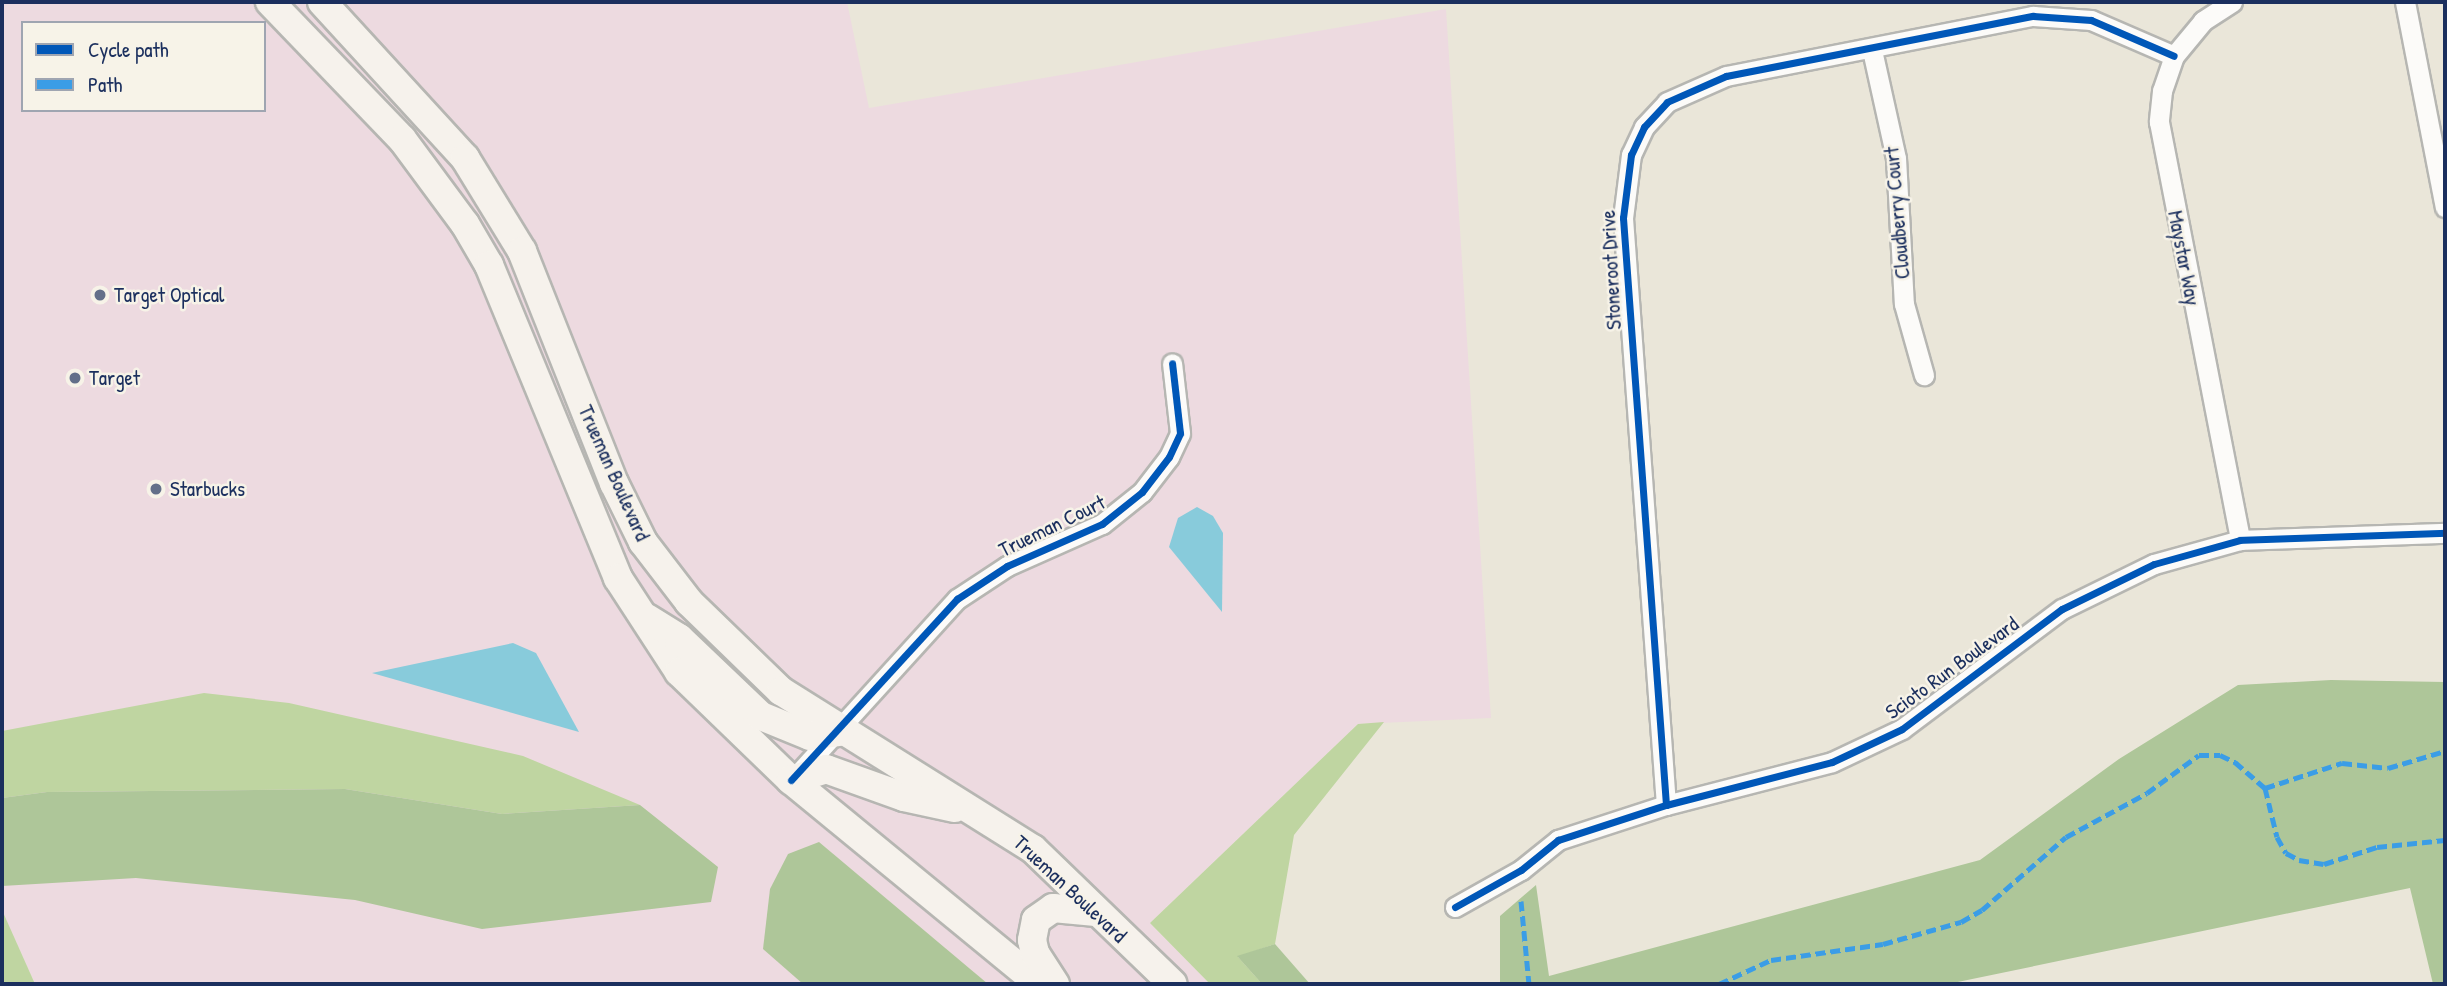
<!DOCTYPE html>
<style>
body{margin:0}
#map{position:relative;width:2447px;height:986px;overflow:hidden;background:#eae6d9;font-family:"Patrick Hand",sans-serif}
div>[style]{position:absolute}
.built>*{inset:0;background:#eddae0}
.green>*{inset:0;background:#bfd5a1}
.forest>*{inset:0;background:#aec699}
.water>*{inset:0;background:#88cbdb}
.roads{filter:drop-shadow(2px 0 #b6b6b2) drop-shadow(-2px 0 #b6b6b2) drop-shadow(0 2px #b6b6b2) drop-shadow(0 -2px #b6b6b2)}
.minor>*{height:19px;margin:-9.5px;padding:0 9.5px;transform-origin:9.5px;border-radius:9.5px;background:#fcfbf9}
.secondary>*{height:28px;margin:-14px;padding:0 14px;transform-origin:14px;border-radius:14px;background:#f6f2ec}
.quiet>*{height:5px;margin-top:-2.5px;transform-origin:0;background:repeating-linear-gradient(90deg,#3b9de6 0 10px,transparent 0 15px)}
.cycleway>*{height:7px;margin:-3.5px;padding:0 3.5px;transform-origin:3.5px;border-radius:3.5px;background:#0057b8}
.dots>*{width:19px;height:19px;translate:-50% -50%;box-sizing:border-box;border:4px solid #f7f3e8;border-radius:50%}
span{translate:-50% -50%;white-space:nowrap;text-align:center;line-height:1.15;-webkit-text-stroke:5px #f7f3e8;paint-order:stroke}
.street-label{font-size:21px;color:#1b2f5e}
.poi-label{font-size:21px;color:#1b2f5e}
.left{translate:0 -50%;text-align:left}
.frame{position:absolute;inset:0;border:4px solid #1b2f5e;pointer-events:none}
.legend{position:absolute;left:21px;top:21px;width:245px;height:91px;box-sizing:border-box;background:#f7f3e8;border:2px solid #9fa5b1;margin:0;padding:9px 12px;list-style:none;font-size:21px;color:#1b2f5e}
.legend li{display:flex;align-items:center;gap:14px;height:35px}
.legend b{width:35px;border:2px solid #9fa5b1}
</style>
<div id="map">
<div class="built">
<div style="clip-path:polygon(evenodd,2px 2px,847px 2px,869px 108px,1446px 9px,1491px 718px,1358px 724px,1150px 923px,1210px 984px,35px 984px,2px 910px,2px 2px,23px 23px,264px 23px,264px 110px,23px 110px,23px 23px)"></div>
</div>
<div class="green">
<div style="clip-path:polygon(204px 693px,289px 703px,523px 756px,640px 805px,502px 814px,345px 789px,47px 792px,2px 798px,2px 731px)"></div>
<div style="clip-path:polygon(1384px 722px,1294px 835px,1275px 944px,1238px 957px,1262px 984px,1210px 984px,1150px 923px,1358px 724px)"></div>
<div style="clip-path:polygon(2px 910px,35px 984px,2px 984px)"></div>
</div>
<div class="forest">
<div style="clip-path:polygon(2331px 680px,2445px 682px,2445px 984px,2433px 984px,2410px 888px,1948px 984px,1500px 984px,1500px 916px,1536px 885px,1549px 976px,1980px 860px,2119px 759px,2238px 685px)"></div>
<div style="clip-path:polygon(345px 789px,502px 814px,640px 805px,718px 867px,711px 902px,482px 929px,355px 900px,136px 878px,2px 886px,2px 798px,47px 792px)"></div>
<div style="clip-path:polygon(819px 842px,988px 984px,803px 984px,763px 949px,770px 889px,788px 854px)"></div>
<div style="clip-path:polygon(1275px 944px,1310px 984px,1262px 984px,1237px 956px)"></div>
</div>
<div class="water">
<div style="clip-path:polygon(1197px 507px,1213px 516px,1223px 533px,1222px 612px,1169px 547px,1178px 518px)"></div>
<div style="clip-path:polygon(513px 643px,536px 653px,579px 732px,372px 673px)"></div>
</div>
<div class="roads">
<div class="minor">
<div style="left:2232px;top:2px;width:35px;rotate:147deg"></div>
<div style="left:2203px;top:21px;width:45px;rotate:129.6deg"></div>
<div style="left:2174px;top:56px;width:37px;rotate:109deg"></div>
<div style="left:2162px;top:91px;width:31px;rotate:96deg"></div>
<div style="left:2159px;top:122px;width:426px;rotate:79deg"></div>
<div style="left:2405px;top:2px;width:209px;rotate:79deg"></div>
<div style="left:1872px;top:50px;width:111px;rotate:77.5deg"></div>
<div style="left:1896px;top:158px;width:146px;rotate:86.9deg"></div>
<div style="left:1904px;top:304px;width:74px;rotate:74.3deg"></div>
<div style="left:795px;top:777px;width:241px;rotate:-47.7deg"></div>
<div style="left:957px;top:599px;width:60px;rotate:-33.4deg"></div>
<div style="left:1007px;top:566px;width:104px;rotate:-23.9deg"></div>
<div style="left:1102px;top:524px;width:51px;rotate:-38.7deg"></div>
<div style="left:1142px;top:492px;width:44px;rotate:-52.4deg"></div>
<div style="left:1169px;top:457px;width:26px;rotate:-65deg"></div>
<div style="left:1180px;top:433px;width:70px;rotate:-96.5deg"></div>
<div style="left:1666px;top:805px;width:589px;rotate:-94.19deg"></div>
<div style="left:1623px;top:218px;width:64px;rotate:-82.8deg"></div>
<div style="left:1631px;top:155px;width:31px;rotate:-65deg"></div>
<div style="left:1644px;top:127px;width:34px;rotate:-47deg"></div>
<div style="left:1667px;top:102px;width:64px;rotate:-23.8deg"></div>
<div style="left:1726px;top:76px;width:313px;rotate:-11.1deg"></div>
<div style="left:2033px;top:16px;width:58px;rotate:3.9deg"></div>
<div style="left:2091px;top:20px;width:90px;rotate:23.4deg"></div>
<div style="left:1455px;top:907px;width:76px;rotate:-29.3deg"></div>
<div style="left:1521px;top:870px;width:48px;rotate:-39deg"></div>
<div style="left:1558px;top:840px;width:114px;rotate:-18deg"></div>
<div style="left:1666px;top:805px;width:171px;rotate:-14.5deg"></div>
<div style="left:1832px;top:762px;width:77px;rotate:-25.2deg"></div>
<div style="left:1902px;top:729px;width:200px;rotate:-36.9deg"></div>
<div style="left:2062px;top:609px;width:102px;rotate:-26.1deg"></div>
<div style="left:2154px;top:564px;width:89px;rotate:-15.6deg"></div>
<div style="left:2240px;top:540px;width:205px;rotate:-2deg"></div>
</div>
<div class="secondary">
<div style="left:270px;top:2px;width:190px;rotate:46.1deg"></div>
<div style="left:402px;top:139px;width:106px;rotate:53.5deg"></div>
<div style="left:465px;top:224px;width:48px;rotate:59.7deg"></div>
<div style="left:489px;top:265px;width:339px;rotate:67.6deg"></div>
<div style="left:618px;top:578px;width:112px;rotate:57deg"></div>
<div style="left:679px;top:672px;width:156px;rotate:44deg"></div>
<div style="left:791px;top:780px;width:321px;rotate:39.4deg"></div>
<div style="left:322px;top:2px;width:212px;rotate:47.5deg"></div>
<div style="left:465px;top:158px;width:109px;rotate:58.5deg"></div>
<div style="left:522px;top:251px;width:250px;rotate:68.4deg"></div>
<div style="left:614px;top:483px;width:66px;rotate:63.8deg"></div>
<div style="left:643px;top:542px;width:76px;rotate:52.5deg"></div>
<div style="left:689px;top:602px;width:128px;rotate:44.1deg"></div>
<div style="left:781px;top:691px;width:297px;rotate:32.1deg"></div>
<div style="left:1033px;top:849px;width:194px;rotate:44deg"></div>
<div style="left:647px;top:618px;width:38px;rotate:32deg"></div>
<div style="left:679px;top:638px;width:113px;rotate:43.6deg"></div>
<div style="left:761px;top:716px;width:53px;rotate:22.2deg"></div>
<div style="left:810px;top:736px;width:30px;rotate:-8deg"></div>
<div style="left:791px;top:780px;width:37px;rotate:-17deg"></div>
<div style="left:826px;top:769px;width:83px;rotate:19.7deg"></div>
<div style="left:904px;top:797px;width:52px;rotate:12.2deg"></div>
<div style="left:1055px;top:984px;width:37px;rotate:-123deg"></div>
<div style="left:1035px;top:953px;width:13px;rotate:-103deg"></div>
<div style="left:1032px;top:940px;width:20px;rotate:-79deg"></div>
<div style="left:1036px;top:920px;width:21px;rotate:-35deg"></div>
<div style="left:1053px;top:908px;width:43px;rotate:5.3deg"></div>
</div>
</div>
<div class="quiet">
<div style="left:2265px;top:788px;width:81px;rotate:-18deg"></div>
<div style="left:2342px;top:763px;width:46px;rotate:6.2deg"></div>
<div style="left:2388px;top:768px;width:59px;rotate:-16.6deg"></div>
<div style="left:1521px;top:901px;width:83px;rotate:84.5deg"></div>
<div style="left:1719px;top:984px;width:57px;rotate:-24.8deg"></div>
<div style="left:1771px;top:960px;width:113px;rotate:-8.1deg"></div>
<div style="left:1883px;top:944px;width:81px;rotate:-15.8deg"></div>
<div style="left:1961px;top:922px;width:24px;rotate:-30deg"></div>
<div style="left:1982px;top:910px;width:111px;rotate:-41deg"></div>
<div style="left:2066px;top:837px;width:92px;rotate:-28.5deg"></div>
<div style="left:2147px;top:793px;width:64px;rotate:-36.2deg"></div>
<div style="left:2199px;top:755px;width:21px"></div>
<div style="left:2220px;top:755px;width:17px;rotate:25deg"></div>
<div style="left:2235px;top:762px;width:40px;rotate:41deg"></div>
<div style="left:2265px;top:788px;width:50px;rotate:76.2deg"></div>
<div style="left:2277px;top:837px;width:18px;rotate:61deg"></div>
<div style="left:2286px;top:853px;width:15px;rotate:28deg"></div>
<div style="left:2299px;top:860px;width:25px;rotate:9deg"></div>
<div style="left:2324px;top:864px;width:56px;rotate:-17.8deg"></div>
<div style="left:2377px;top:847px;width:68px;rotate:-5.9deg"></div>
</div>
<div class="cycleway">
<div style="left:791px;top:780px;width:246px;rotate:-47.5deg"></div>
<div style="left:957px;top:599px;width:60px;rotate:-33.4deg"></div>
<div style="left:1007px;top:566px;width:104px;rotate:-23.9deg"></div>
<div style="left:1102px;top:524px;width:51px;rotate:-38.7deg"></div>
<div style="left:1142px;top:492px;width:44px;rotate:-52.4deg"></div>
<div style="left:1169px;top:457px;width:26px;rotate:-65deg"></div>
<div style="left:1180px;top:433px;width:70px;rotate:-96.5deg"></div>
<div style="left:1666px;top:805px;width:589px;rotate:-94.19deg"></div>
<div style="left:1623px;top:218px;width:64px;rotate:-82.8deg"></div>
<div style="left:1631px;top:155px;width:31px;rotate:-65deg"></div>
<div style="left:1644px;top:127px;width:34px;rotate:-47deg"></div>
<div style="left:1667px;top:102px;width:64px;rotate:-23.8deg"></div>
<div style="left:1726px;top:76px;width:313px;rotate:-11.1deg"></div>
<div style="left:2033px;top:16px;width:58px;rotate:3.9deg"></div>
<div style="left:2091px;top:20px;width:90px;rotate:23.4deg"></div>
<div style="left:1455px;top:907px;width:76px;rotate:-29.3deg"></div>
<div style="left:1521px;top:870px;width:48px;rotate:-39deg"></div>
<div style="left:1558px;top:840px;width:114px;rotate:-18deg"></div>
<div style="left:1666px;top:805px;width:171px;rotate:-14.5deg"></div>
<div style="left:1832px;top:762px;width:77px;rotate:-25.2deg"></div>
<div style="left:1902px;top:729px;width:200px;rotate:-36.9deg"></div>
<div style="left:2062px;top:609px;width:102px;rotate:-26.1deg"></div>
<div style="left:2154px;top:564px;width:89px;rotate:-15.6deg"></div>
<div style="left:2240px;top:540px;width:205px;rotate:-2deg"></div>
</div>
<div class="dots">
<div style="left:100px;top:295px;background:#636f89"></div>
<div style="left:75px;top:378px;background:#636f89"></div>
<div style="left:156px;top:489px;background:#636f89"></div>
</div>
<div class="street-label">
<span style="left:1897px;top:213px;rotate:-95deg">Cloudberry Court</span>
<span style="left:2184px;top:258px;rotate:79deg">Maystar Way</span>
<span style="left:1611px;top:270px;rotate:-93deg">Stoneroot Drive</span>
<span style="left:614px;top:473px;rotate:66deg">Trueman Boulevard</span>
<span style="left:1052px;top:526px;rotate:-26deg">Trueman Court</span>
<span style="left:1952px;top:668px;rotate:-36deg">Scioto Run Boulevard</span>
<span style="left:1070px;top:889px;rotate:43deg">Trueman Boulevard</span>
</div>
<div class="poi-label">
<span class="left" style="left:114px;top:295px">Target Optical</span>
<span class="left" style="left:89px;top:378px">Target</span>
<span class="left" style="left:170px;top:489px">Starbucks</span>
</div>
<div class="frame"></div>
<ul class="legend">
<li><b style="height:9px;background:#0057b8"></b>Cycle path</li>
<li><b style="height:9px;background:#3b9de6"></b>Path</li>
</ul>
</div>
